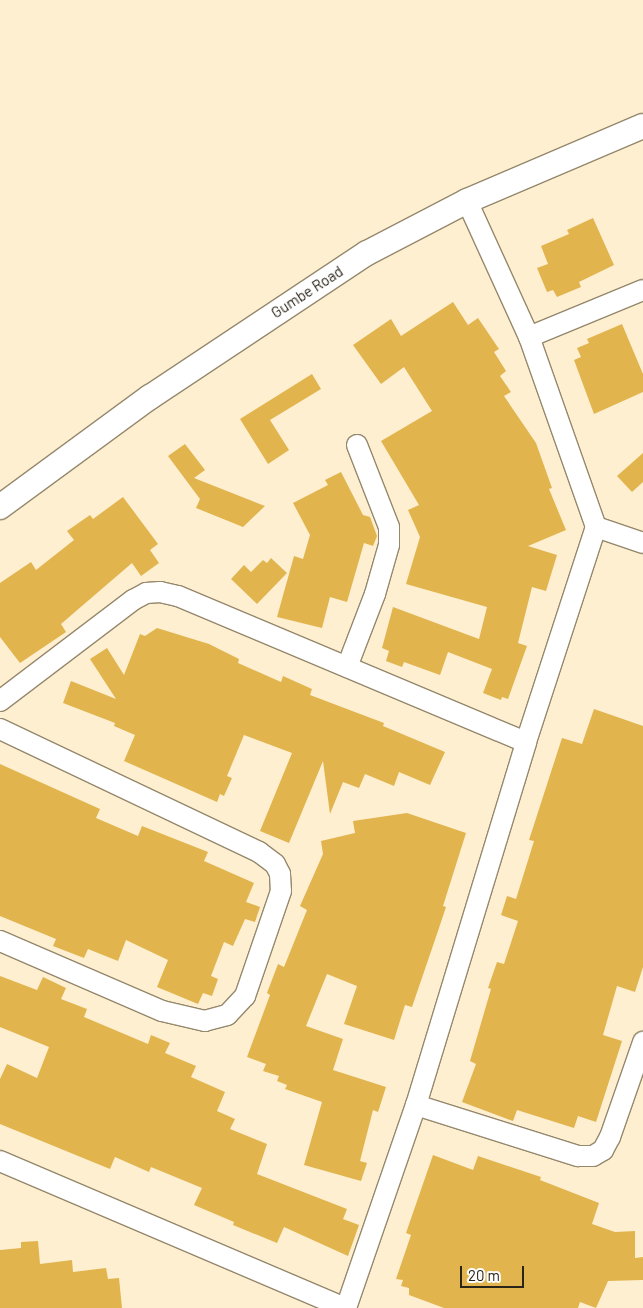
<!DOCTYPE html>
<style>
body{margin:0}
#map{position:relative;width:643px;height:1308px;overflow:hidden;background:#feefd1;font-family:Barlow,sans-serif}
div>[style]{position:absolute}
.building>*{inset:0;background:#e1b44d}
.roads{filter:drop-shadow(1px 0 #95886c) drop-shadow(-1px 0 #95886c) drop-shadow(0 1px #95886c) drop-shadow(0 -1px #95886c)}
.minor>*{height:20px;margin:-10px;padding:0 10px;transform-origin:10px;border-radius:10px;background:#fff}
.tertiary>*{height:24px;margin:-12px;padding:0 12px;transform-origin:12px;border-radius:12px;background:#fff}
span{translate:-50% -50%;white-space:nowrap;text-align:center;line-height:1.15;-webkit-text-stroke:4px #fefefe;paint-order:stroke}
.street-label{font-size:15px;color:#2a2419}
.scale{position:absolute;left:460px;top:1266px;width:64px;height:22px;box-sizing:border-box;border:2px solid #2a2419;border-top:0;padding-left:6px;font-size:15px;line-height:18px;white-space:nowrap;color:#2a2419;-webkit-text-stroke:4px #fefefe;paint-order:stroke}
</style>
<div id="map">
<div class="building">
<div style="clip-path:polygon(593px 218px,614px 265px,579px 282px,581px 287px,557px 297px,553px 290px,547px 292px,537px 268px,548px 264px,541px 246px,569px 234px,567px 230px)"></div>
<div style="clip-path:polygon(453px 302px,468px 325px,478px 318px,499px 349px,494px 352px,506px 371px,500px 376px,511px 392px,504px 396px,536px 443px,552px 488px,549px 489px,566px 530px,528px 546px,557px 555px,546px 591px,532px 587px,518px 643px,527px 646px,508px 699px,502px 697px,501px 700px,483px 693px,492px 669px,448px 652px,440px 675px,404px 662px,402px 667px,386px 661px,389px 651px,382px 648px,393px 607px,479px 639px,487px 607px,406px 584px,420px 537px,408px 510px,419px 505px,381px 441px,432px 411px,404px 367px,381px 384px,353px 345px,391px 319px,401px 336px)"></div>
<div style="clip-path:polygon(622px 324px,643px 374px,643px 392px,594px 414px,574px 360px,581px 357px,577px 348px,589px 343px,587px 339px)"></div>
<div style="clip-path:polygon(312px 374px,321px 389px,270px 420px,289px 450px,268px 464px,240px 419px)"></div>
<div style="clip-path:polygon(185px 444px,205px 470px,194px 478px,265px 506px,243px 527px,196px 508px,200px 499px,168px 456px)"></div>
<div style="clip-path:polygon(643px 453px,643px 482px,632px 492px,617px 476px)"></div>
<div style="clip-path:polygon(341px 472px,363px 515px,370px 517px,377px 536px,373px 546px,364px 543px,347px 602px,330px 597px,322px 628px,277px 617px,294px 556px,303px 559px,310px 535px,293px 503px,328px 485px,325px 480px)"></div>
<div style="clip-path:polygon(123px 497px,158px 544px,150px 550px,159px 563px,141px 576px,132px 563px,61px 624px,66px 632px,20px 663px,0 637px,0 583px,31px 562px,36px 570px,74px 540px,67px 531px,90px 515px,93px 519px)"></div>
<div style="clip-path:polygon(271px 558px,287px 573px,257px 604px,231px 579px,244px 565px,251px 572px,263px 560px,267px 563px)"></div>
<div style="clip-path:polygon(157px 628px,209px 644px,239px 659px,238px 663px,281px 682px,283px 676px,312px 689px,310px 695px,384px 723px,383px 726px,445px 752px,430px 785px,399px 772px,394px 786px,365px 774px,359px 788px,343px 782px,330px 814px,323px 761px,289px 843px,260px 831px,292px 753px,244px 735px,227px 776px,232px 778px,224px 796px,220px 794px,217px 802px,124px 761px,135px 735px,114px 726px,115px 723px,63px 703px,71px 681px,116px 699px,90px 659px,107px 648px,124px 675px,140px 634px,145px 636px)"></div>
<div style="clip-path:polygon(594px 709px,643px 726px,643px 967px,635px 992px,617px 986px,603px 1035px,622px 1041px,596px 1122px,578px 1116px,574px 1128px,517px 1110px,513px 1121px,462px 1102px,476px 1064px,470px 1061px,491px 989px,488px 988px,497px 962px,504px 964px,518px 921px,501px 915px,507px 896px,516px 899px,534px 841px,529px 840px,562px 738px,582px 744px)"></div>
<div style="clip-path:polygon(0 764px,100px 809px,96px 818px,138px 836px,142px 826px,208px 852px,204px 861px,254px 883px,246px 902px,260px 907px,255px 922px,245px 919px,233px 946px,224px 942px,211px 976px,218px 979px,212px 996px,203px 993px,198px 1004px,157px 987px,168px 960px,126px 940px,118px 961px,88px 949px,84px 958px,53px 946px,56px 939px,0 916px)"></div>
<div style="clip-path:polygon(407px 813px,466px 833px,443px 906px,446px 907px,438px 931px,412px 1007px,405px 1005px,394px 1040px,344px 1024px,357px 986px,327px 974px,306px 1026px,343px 1039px,333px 1070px,386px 1087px,378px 1112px,373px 1110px,360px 1161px,367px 1163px,361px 1181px,304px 1165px,322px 1102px,285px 1089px,287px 1085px,277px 1081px,279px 1076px,263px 1071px,266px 1064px,247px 1057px,270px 995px,267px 993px,278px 964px,284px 967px,307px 910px,300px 906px,323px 854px,321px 841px,355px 833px,353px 821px)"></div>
<div style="clip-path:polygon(0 976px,37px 990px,43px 977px,66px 988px,61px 999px,87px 1009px,84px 1017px,148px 1044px,151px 1035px,170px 1043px,165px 1053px,196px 1066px,191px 1077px,225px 1092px,217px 1111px,235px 1119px,230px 1129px,267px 1144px,257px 1174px,347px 1209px,343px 1219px,359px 1225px,348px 1256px,284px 1227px,277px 1243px,233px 1225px,234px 1222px,194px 1205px,202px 1188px,151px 1167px,149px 1172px,115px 1157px,110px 1169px,0 1124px,0 1079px,7px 1064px,37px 1078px,49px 1047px,0 1027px)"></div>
<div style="clip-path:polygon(433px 1155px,473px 1170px,478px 1156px,541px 1177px,540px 1180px,599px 1203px,592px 1224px,615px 1232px,635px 1231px,635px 1258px,643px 1257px,643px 1280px,608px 1281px,596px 1308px,580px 1302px,578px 1308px,444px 1308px,409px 1295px,409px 1288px,401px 1286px,403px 1280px,396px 1279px,411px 1235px,406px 1233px)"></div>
<div style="clip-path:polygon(38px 1241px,40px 1264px,72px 1260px,73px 1272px,106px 1268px,108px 1279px,119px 1278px,122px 1308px,0 1308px,0 1250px,21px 1248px,21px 1242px)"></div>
</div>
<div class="roads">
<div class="minor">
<div style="left:529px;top:337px;width:123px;rotate:-22.4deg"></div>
<div style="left:596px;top:527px;width:50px;rotate:18.8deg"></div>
<div style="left:347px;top:667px;width:78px;rotate:-69deg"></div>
<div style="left:375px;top:594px;width:51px;rotate:-74.1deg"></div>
<div style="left:389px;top:545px;width:18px;rotate:-90deg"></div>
<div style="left:389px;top:527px;width:88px;rotate:-111.3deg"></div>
<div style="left:0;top:701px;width:167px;rotate:-37.2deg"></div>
<div style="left:133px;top:600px;width:15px;rotate:-28deg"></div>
<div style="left:146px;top:593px;width:14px;rotate:-4deg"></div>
<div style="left:160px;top:592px;width:18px;rotate:13deg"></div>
<div style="left:178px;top:596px;width:377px;rotate:22.8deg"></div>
<div style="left:0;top:729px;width:287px;rotate:25.4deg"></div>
<div style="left:259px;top:852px;width:20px;rotate:37deg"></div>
<div style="left:275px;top:864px;width:11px;rotate:63deg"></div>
<div style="left:280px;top:874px;width:17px;rotate:87deg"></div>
<div style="left:281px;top:891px;width:111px;rotate:108.9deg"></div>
<div style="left:245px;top:996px;width:26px;rotate:133deg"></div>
<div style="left:227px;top:1015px;width:23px;rotate:165deg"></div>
<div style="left:205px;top:1021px;width:44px;rotate:-166.9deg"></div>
<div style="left:162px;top:1011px;width:176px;rotate:-156.6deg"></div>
<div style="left:416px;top:1105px;width:170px;rotate:17.5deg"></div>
<div style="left:578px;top:1156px;width:15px"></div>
<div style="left:593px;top:1156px;width:12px;rotate:-31deg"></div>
<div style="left:603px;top:1150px;width:15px;rotate:-62deg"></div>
<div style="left:610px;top:1137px;width:101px;rotate:-70.8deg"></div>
<div style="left:0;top:1161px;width:375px;rotate:23.1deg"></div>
<div style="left:346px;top:1308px;width:215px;rotate:-71deg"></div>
<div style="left:416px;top:1105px;width:379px;rotate:-73.1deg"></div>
<div style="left:526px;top:742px;width:226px;rotate:-72deg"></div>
<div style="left:596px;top:527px;width:201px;rotate:-109.4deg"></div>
<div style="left:529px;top:337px;width:149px;rotate:-114.5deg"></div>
</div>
<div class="tertiary">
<div style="left:0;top:507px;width:186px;rotate:-36.3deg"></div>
<div style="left:150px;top:397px;width:260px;rotate:-33.6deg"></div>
<div style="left:367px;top:253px;width:113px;rotate:-27.5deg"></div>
<div style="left:467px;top:201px;width:191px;rotate:-23.1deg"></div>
</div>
</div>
<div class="street-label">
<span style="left:307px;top:292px;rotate:-33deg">Gumbe Road</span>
</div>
<div class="scale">20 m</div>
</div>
